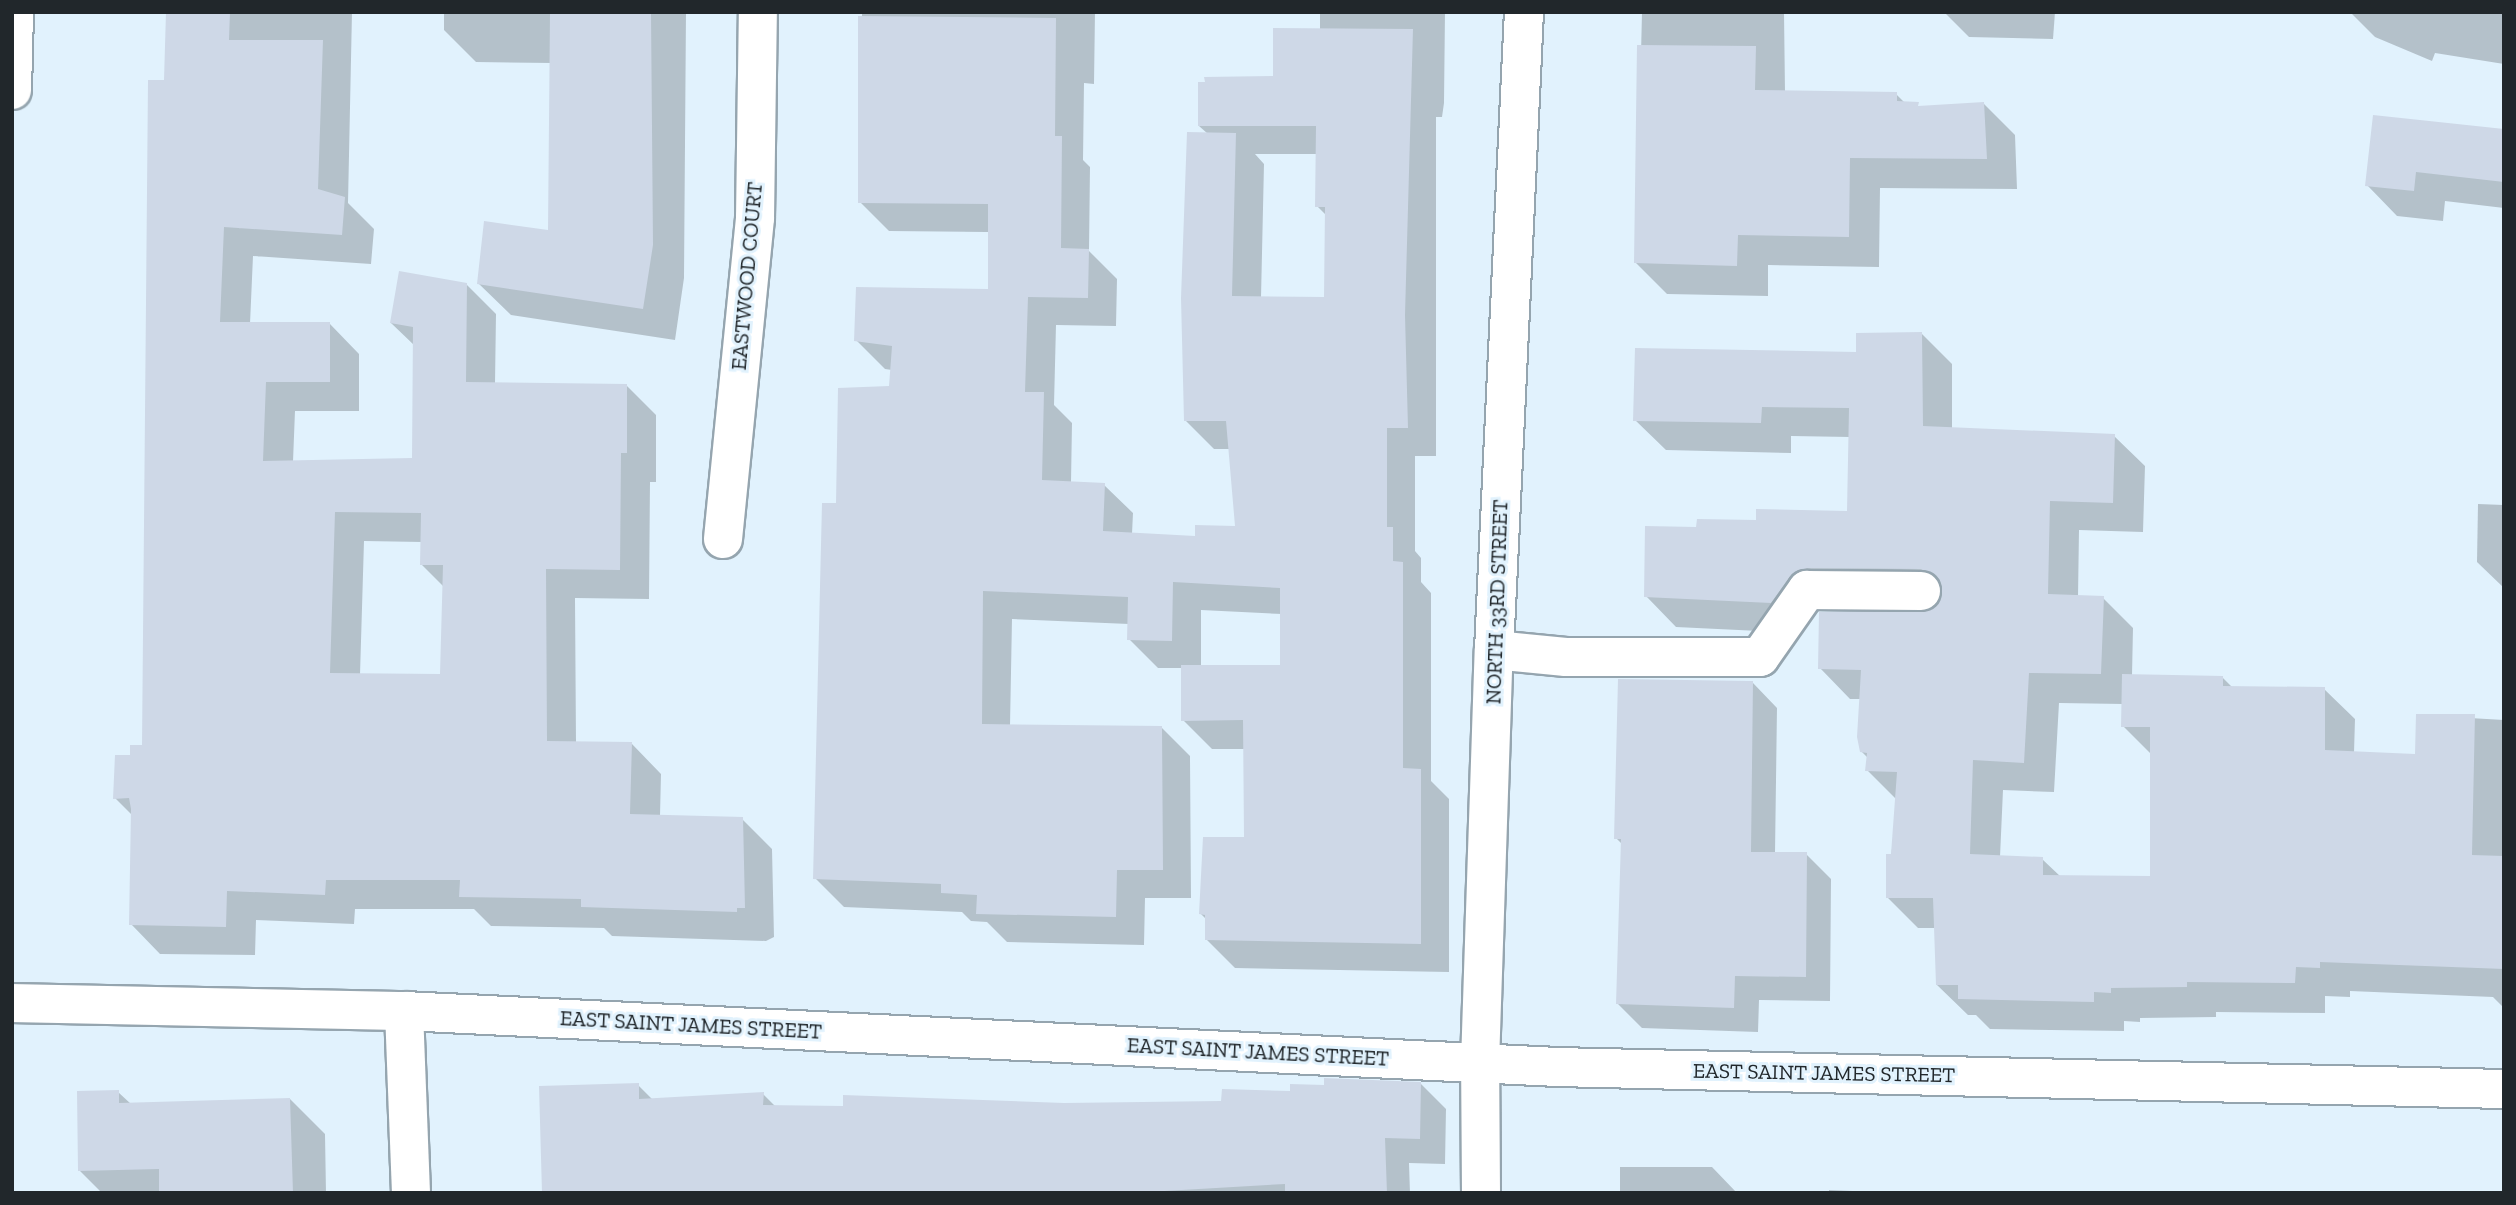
<!DOCTYPE html>
<style>
body{margin:0}
#map{position:relative;width:2516px;height:1205px;overflow:hidden;background:#e1f2fd;font-family:"Zilla Slab",serif}
div>[style]{position:absolute}
.shadow>*{inset:0;background:#0003}
.building>*{inset:0;background:#ced8e7}
.roads{filter:drop-shadow(2px 0 #95a5af) drop-shadow(-2px 0 #95a5af) drop-shadow(0 2px #95a5af) drop-shadow(0 -2px #95a5af)}
.minor>*{height:38px;margin:-19px;padding:0 19px;transform-origin:19px;border-radius:19px;background:#fff}
span{translate:-50% -50%;white-space:nowrap;text-align:center;line-height:1.15;-webkit-text-stroke:6px #e1f2fd;paint-order:stroke}
.street-label{font-size:21px;color:#21272b}
.frame{position:absolute;inset:0;border:14px solid #21272b;pointer-events:none}
</style>
<div id="map">
<div class="shadow">
<div style="clip-path:polygon(evenodd,168px 12px,352px 12px,348px 203px,374px 229px,371px 264px,253px 256px,250px 324px,330px 324px,359px 354px,359px 411px,295px 411px,293px 462px,414px 460px,415px 346px,391px 323px,466px 284px,496px 314px,495px 384px,627px 386px,656px 415px,656px 482px,650px 482px,649px 599px,575px 598px,576px 743px,632px 744px,661px 774px,660px 816px,742px 819px,772px 849px,774px 937px,766px 941px,612px 936px,604px 928px,491px 926px,474px 909px,355px 909px,354px 924px,256px 920px,255px 955px,160px 954px,131px 924px,131px 814px,115px 798px,131px 757px,144px 746px,168px 12px,364px 541px,422px 542px,421px 564px,444px 587px,442px 676px,360px 675px,364px 541px)"></div>
<div style="clip-path:polygon(444px 12px,686px 12px,684px 278px,675px 340px,511px 315px,478px 283px,549px 232px,552px 63px,476px 62px,444px 30px)"></div>
<div style="clip-path:polygon(evenodd,862px 12px,1095px 12px,1094px 84px,1084px 83px,1083px 160px,1090px 167px,1089px 251px,1117px 279px,1116px 326px,1056px 325px,1054px 405px,1072px 423px,1071px 483px,1104px 485px,1133px 513px,1132px 534px,1197px 538px,1237px 528px,1230px 449px,1214px 449px,1185px 420px,1208px 134px,1199px 126px,1274px 78px,1320px 30px,1320px 12px,1445px 12px,1444px 103px,1442px 117px,1436px 117px,1436px 456px,1415px 456px,1415px 551px,1421px 558px,1421px 582px,1431px 593px,1431px 781px,1449px 799px,1449px 972px,1235px 968px,1207px 940px,1207px 920px,1201px 914px,1245px 839px,1245px 749px,1212px 749px,1183px 720px,1183px 668px,1158px 668px,1129px 639px,1129px 624px,1012px 619px,1010px 726px,1161px 727px,1190px 756px,1191px 898px,1145px 898px,1144px 945px,1007px 942px,987px 922px,971px 921px,962px 912px,844px 907px,815px 878px,838px 505px,891px 388px,892px 370px,885px 369px,856px 340px,990px 291px,990px 232px,889px 231px,860px 202px,862px 12px,1255px 154px,1318px 154px,1317px 206px,1326px 215px,1326px 299px,1261px 298px,1264px 164px,1255px 154px,862px 12px,1201px 610px,1282px 614px,1282px 666px,1201px 667px,1201px 610px)"></div>
<div style="clip-path:polygon(1642px 12px,1784px 12px,1785px 92px,1896px 94px,1905px 103px,1922px 108px,1984px 104px,2015px 135px,2017px 189px,1880px 188px,1879px 267px,1768px 265px,1768px 296px,1667px 294px,1636px 263px)"></div>
<div style="clip-path:polygon(1944px 12px,2055px 12px,2053px 39px,1969px 37px)"></div>
<div style="clip-path:polygon(2350px 12px,2504px 12px,2504px 75px,2504px 64px,2435px 53px,2432px 61px,2375px 37px)"></div>
<div style="clip-path:polygon(2504px 131px,2504px 208px,2445px 201px,2443px 221px,2397px 216px,2367px 185px)"></div>
<div style="clip-path:polygon(evenodd,1922px 334px,1952px 364px,1952px 429px,2114px 436px,2145px 466px,2143px 532px,2079px 530px,2078px 597px,2103px 598px,2133px 628px,2132px 676px,2222px 677px,2233px 688px,2324px 689px,2355px 719px,2354px 753px,2417px 756px,2418px 715px,2504px 720px,2504px 1008px,2493px 997px,2350px 991px,2350px 997px,2325px 996px,2325px 1013px,2216px 1012px,2216px 1017px,2140px 1018px,2140px 1022px,2124px 1021px,2124px 1031px,1990px 1029px,1976px 1015px,1968px 1015px,1937px 985px,1935px 928px,1918px 928px,1887px 897px,1897px 800px,1867px 770px,1868px 758px,1861px 751px,1861px 699px,1850px 699px,1820px 668px,1932px 612px,1942px 599px,1838px 598px,1820px 607px,1802px 633px,1676px 627px,1646px 596px,1698px 529px,1849px 513px,1850px 437px,1791px 436px,1791px 453px,1666px 450px,1635px 420px,1922px 334px,2059px 703px,2123px 704px,2123px 726px,2152px 755px,2151px 878px,2061px 877px,2042px 859px,2000px 857px,2003px 790px,2054px 792px,2059px 703px)"></div>
<div style="clip-path:polygon(2478px 504px,2504px 505px,2504px 588px,2477px 562px)"></div>
<div style="clip-path:polygon(1753px 683px,1777px 708px,1775px 854px,1806px 854px,1831px 879px,1830px 1001px,1759px 1000px,1758px 1032px,1642px 1028px,1618px 1004px,1622px 844px,1616px 838px)"></div>
<div style="clip-path:polygon(1421px 1084px,1446px 1109px,1445px 1164px,1409px 1163px,1410px 1193px,543px 1193px,638px 1085px,653px 1100px,763px 1094px,776px 1107px,1223px 1103px,1291px 1093px)"></div>
<div style="clip-path:polygon(118px 1092px,131px 1104px,290px 1099px,325px 1134px,326px 1193px,102px 1193px,80px 1171px)"></div>
<div style="clip-path:polygon(1620px 1167px,1712px 1167px,1737px 1193px,1743px 1193px,1620px 1193px)"></div>
<div style="clip-path:polygon(1829px 1190px,1900px 1193px,1829px 1193px)"></div>
</div>
<div class="building">
<div style="clip-path:polygon(evenodd,166px 12px,230px 12px,229px 40px,323px 40px,318px 189px,345px 197px,342px 235px,224px 227px,220px 322px,330px 322px,330px 382px,266px 382px,263px 461px,412px 458px,413px 327px,390px 323px,399px 271px,467px 283px,466px 382px,627px 384px,627px 453px,621px 453px,620px 570px,546px 569px,547px 741px,632px 742px,630px 814px,743px 817px,745px 908px,737px 908px,737px 912px,581px 907px,581px 899px,459px 897px,460px 880px,326px 880px,325px 895px,227px 891px,226px 927px,129px 925px,131px 809px,129px 798px,113px 799px,115px 755px,130px 755px,130px 745px,142px 745px,148px 80px,164px 80px,166px 12px,335px 512px,421px 513px,420px 565px,443px 565px,440px 674px,330px 673px,335px 512px)"></div>
<div style="clip-path:polygon(550px 12px,651px 12px,653px 245px,643px 309px,477px 284px,484px 221px,548px 230px)"></div>
<div style="clip-path:polygon(858px 16px,1056px 18px,1055px 136px,1062px 136px,1061px 248px,1089px 249px,1088px 298px,1028px 297px,1025px 392px,1044px 392px,1042px 480px,1105px 483px,1103px 531px,1195px 536px,1195px 525px,1235px 526px,1226px 421px,1184px 421px,1181px 298px,1187px 132px,1236px 133px,1232px 296px,1324px 297px,1325px 207px,1315px 207px,1316px 126px,1198px 126px,1198px 82px,1205px 82px,1204px 77px,1273px 76px,1273px 28px,1413px 29px,1405px 315px,1408px 428px,1387px 428px,1387px 527px,1393px 527px,1393px 561px,1403px 562px,1403px 768px,1421px 769px,1421px 944px,1205px 940px,1205px 915px,1199px 914px,1203px 837px,1244px 837px,1243px 720px,1181px 721px,1181px 665px,1280px 665px,1280px 588px,1173px 582px,1172px 641px,1127px 640px,1128px 597px,983px 591px,982px 724px,1162px 726px,1163px 870px,1117px 870px,1116px 917px,976px 914px,977px 895px,941px 893px,941px 884px,813px 879px,822px 503px,836px 503px,838px 388px,889px 386px,892px 346px,854px 341px,856px 287px,988px 289px,988px 204px,858px 203px)"></div>
<div style="clip-path:polygon(1637px 45px,1756px 46px,1755px 90px,1897px 92px,1897px 101px,1919px 102px,1918px 106px,1984px 102px,1987px 159px,1850px 158px,1849px 237px,1738px 235px,1737px 266px,1634px 263px)"></div>
<div style="clip-path:polygon(2373px 115px,2504px 129px,2504px 182px,2416px 172px,2414px 191px,2365px 186px)"></div>
<div style="clip-path:polygon(1922px 332px,1923px 426px,2115px 434px,2113px 503px,2050px 501px,2048px 594px,2104px 596px,2101px 674px,2029px 673px,2024px 763px,1973px 760px,1970px 854px,2043px 857px,2043px 875px,2150px 876px,2150px 727px,2121px 727px,2122px 674px,2223px 676px,2223px 686px,2325px 687px,2325px 750px,2415px 754px,2416px 714px,2475px 714px,2472px 855px,2504px 856px,2504px 969px,2320px 962px,2320px 968px,2296px 967px,2295px 983px,2187px 982px,2187px 987px,2111px 988px,2111px 993px,2094px 992px,2094px 1002px,1958px 999px,1958px 985px,1936px 985px,1933px 898px,1886px 898px,1886px 854px,1891px 854px,1897px 772px,1865px 771px,1867px 753px,1860px 752px,1857px 737px,1861px 670px,1818px 669px,1819px 612px,1931px 610px,1940px 601px,1940px 580px,1921px 569px,1807px 568px,1790px 577px,1771px 603px,1644px 597px,1645px 526px,1696px 527px,1697px 519px,1756px 520px,1756px 509px,1847px 511px,1849px 408px,1762px 407px,1761px 423px,1633px 421px,1635px 348px,1856px 352px,1856px 333px)"></div>
<div style="clip-path:polygon(1618px 679px,1753px 681px,1751px 852px,1807px 852px,1806px 977px,1735px 976px,1734px 1008px,1616px 1004px,1621px 839px,1614px 839px)"></div>
<div style="clip-path:polygon(1324px 1078px,1421px 1082px,1420px 1139px,1385px 1138px,1387px 1193px,1285px 1193px,1285px 1184px,1130px 1193px,542px 1193px,539px 1086px,639px 1083px,639px 1099px,764px 1092px,763px 1105px,843px 1106px,843px 1095px,1064px 1103px,1221px 1101px,1222px 1089px,1290px 1091px,1290px 1084px,1324px 1085px)"></div>
<div style="clip-path:polygon(119px 1090px,119px 1103px,290px 1098px,293px 1193px,159px 1193px,159px 1169px,78px 1171px,77px 1091px)"></div>
</div>
<div class="roads">
<div class="minor">
<div style="left:12px;top:90px;width:78px;rotate:-88.5deg"></div>
<div style="left:723px;top:539px;width:323px;rotate:-84.3deg"></div>
<div style="left:755px;top:218px;width:206px;rotate:-89.2deg"></div>
<div style="left:1494px;top:650px;width:72px;rotate:5.6deg"></div>
<div style="left:1566px;top:657px;width:194px"></div>
<div style="left:1760px;top:657px;width:82px;rotate:-55deg"></div>
<div style="left:1807px;top:590px;width:114px;rotate:0.5deg"></div>
<div style="left:12px;top:1003px;width:392px;rotate:1.2deg"></div>
<div style="left:404px;top:1011px;width:1153px;rotate:2.78deg"></div>
<div style="left:1556px;top:1067px;width:948px;rotate:1.33deg"></div>
<div style="left:404px;top:1011px;width:182px;rotate:87.8deg"></div>
<div style="left:1481px;top:1193px;width:130px;rotate:-90.4deg"></div>
<div style="left:1480px;top:1063px;width:413px;rotate:-88.1deg"></div>
<div style="left:1494px;top:650px;width:639px;rotate:-87.31deg"></div>
</div>
</div>
<div class="street-label">
<span style="left:747px;top:276px;rotate:-85deg">EASTWOOD COURT</span>
<span style="left:1497px;top:602px;rotate:-88deg">NORTH 33RD STREET</span>
<span style="left:691px;top:1025px;rotate:3deg">EAST SAINT JAMES STREET</span>
<span style="left:1258px;top:1052px;rotate:3deg">EAST SAINT JAMES STREET</span>
<span style="left:1824px;top:1073px;rotate:1deg">EAST SAINT JAMES STREET</span>
</div>
<div class="frame"></div>
</div>
